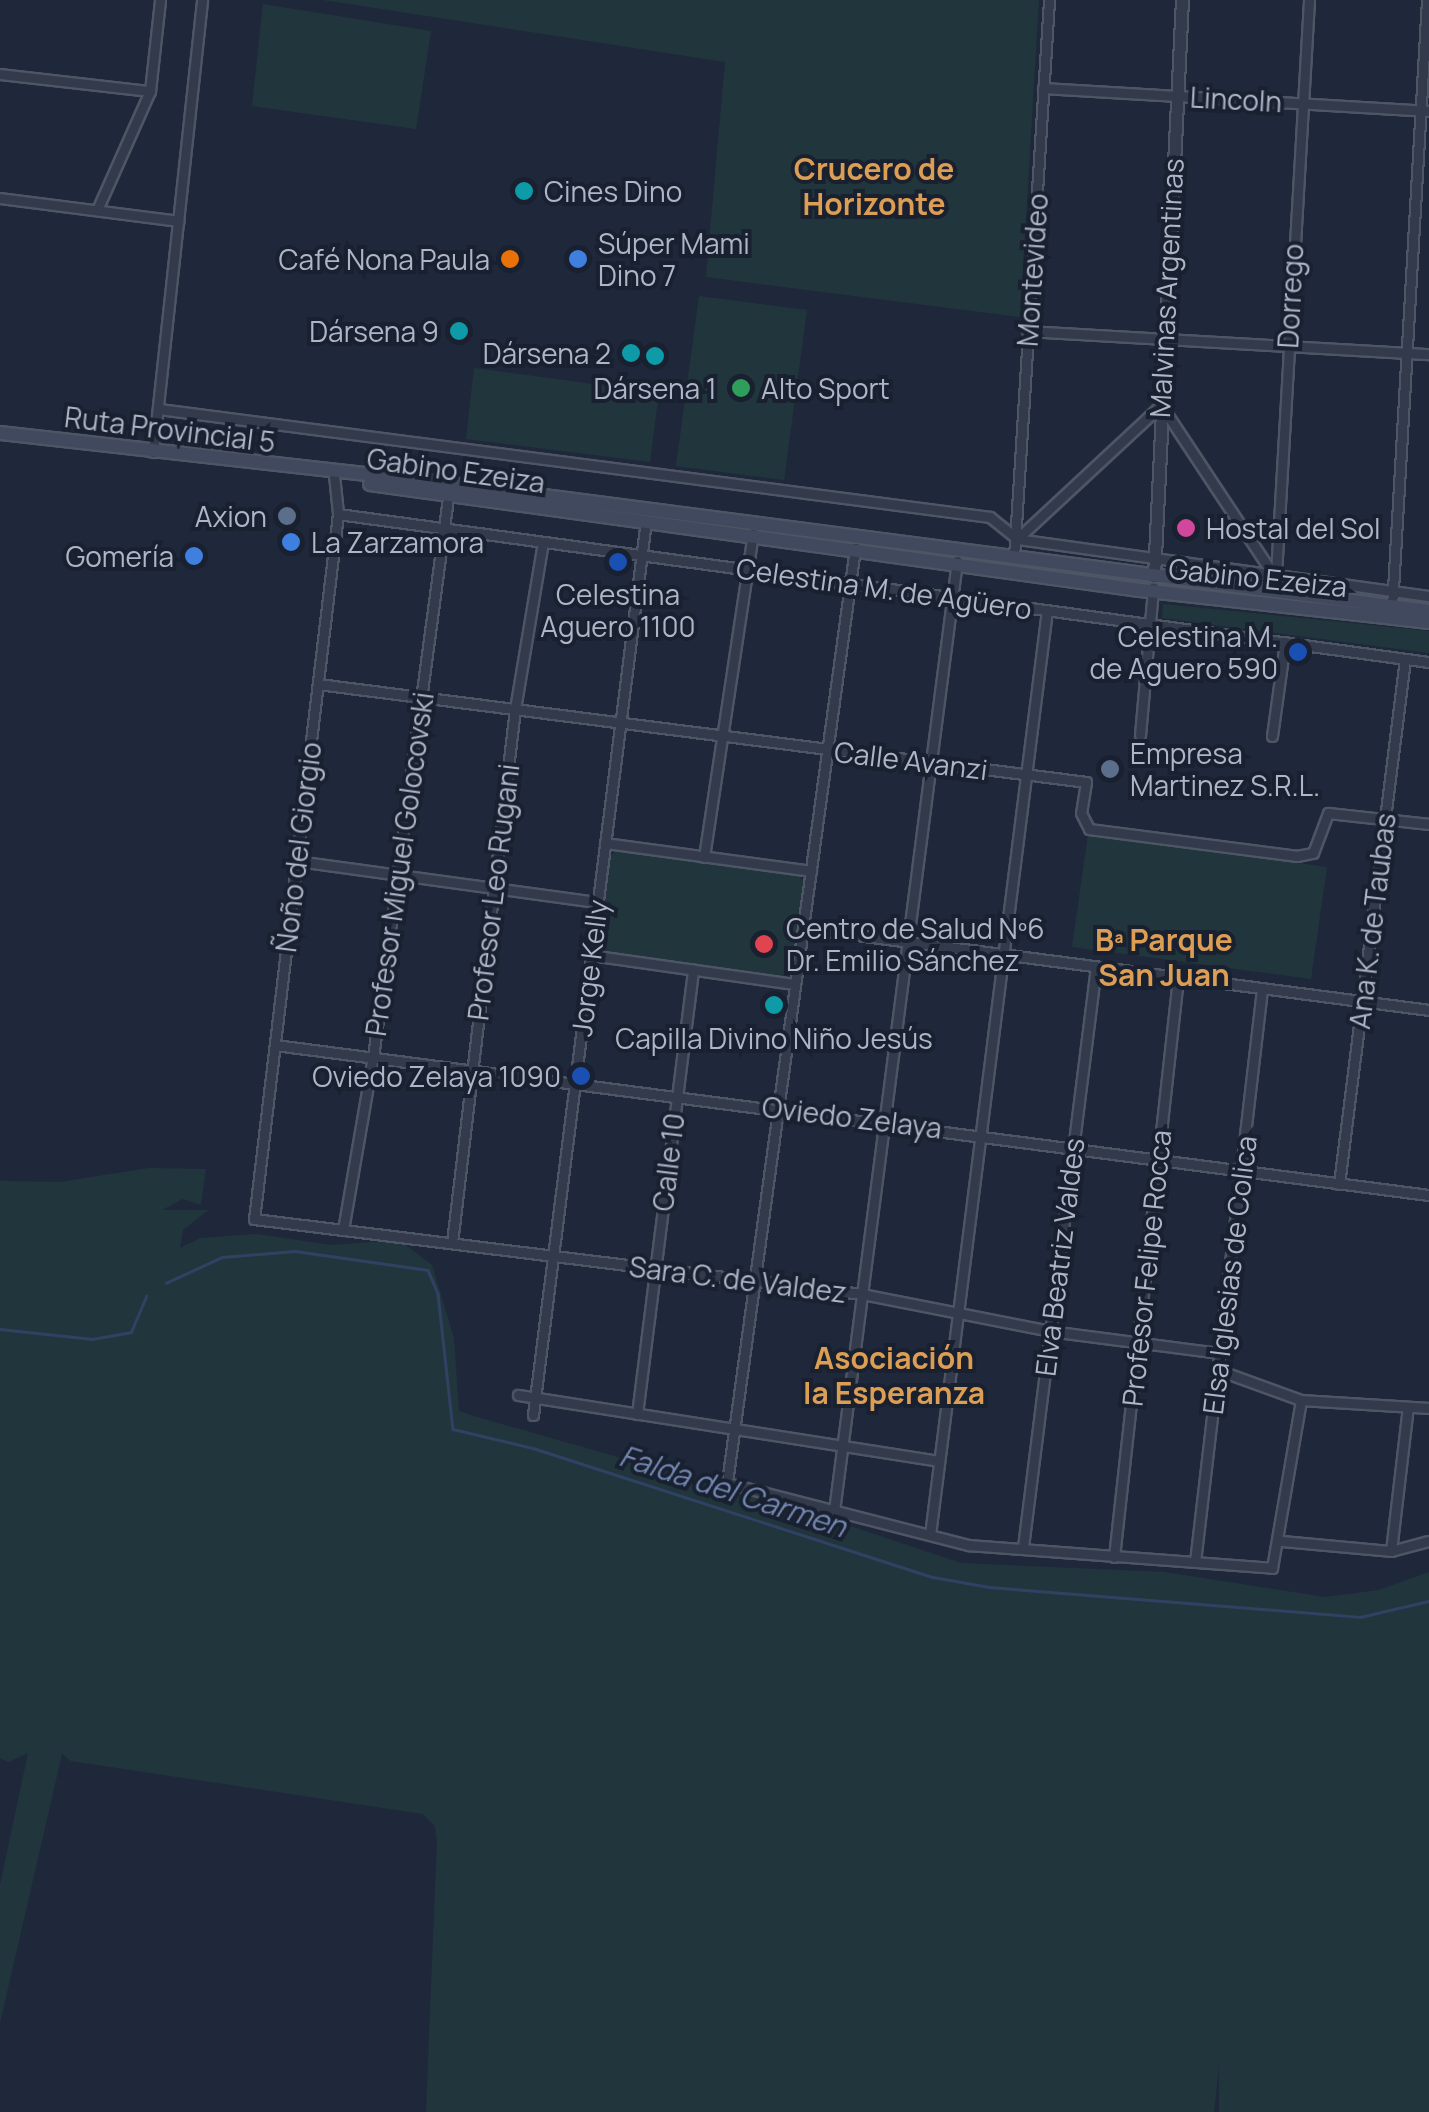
<!DOCTYPE html>
<meta charset="utf-8">
<style>
body{margin:0}
#map{position:relative;width:1429px;height:2112px;overflow:hidden;background:#1f283b;font-family:Manrope,sans-serif}
div>[style]{position:absolute}
.green>*{inset:0;background:#21363c}
.stream>*{height:2.5px;margin:-1.25px;padding:0 1.25px;transform-origin:1.25px;border-radius:1.25px;background:#314163}
.roads{filter:drop-shadow(2px 0 #4e5565) drop-shadow(-2px 0 #4e5565) drop-shadow(0 2px #4e5565) drop-shadow(0 -2px #4e5565)}
.minor>*{height:9px;margin:-4.5px;padding:0 4.5px;transform-origin:4.5px;border-radius:4.5px;background:#333a4b}
.tertiary>*{height:11px;margin:-5.5px;padding:0 5.5px;transform-origin:5.5px;border-radius:5.5px;background:#333a4b}
.secondary>*{height:12px;margin:-6px;padding:0 6px;transform-origin:6px;border-radius:6px;background:#41495e}
.dots>*{width:28px;height:28px;translate:-50% -50%;box-sizing:border-box;border:5px solid #19202f;border-radius:50%}
span{translate:-50% -50%;white-space:nowrap;text-align:center;line-height:1.15;-webkit-text-stroke:8px #19202f;paint-order:stroke}
.street-label{font-size:28px;color:#aeb5c7}
.poi-label{font-size:28px;color:#aeb5c7}
.left{translate:0 -50%;text-align:left}
.right{translate:-100% -50%;text-align:right}
.neighbourhood-label{font-size:30px;color:#dc9e54;font-weight:700}
.water-label{font-size:30px;color:#7487b2;font-style:italic}
</style>
<div id="map">
<div class="green">
<div style="clip-path:polygon(323px 0,1039px 0,1020px 317px,706px 277px,725px 62px)"></div>
<div style="clip-path:polygon(263px 4px,431px 31px,416px 129px,252px 106px)"></div>
<div style="clip-path:polygon(699px 296px,807px 310px,784px 480px,676px 466px)"></div>
<div style="clip-path:polygon(474px 368px,659px 393px,650px 462px,466px 439px)"></div>
<div style="clip-path:polygon(1163px 604px,1429px 631px,1429px 653px,1162px 618px)"></div>
<div style="clip-path:polygon(1088px 835px,1327px 867px,1311px 979px,1072px 947px)"></div>
<div style="clip-path:polygon(616px 851px,796px 874px,806px 884px,793px 969px,782px 977px,600px 952px,595px 945px,606px 859px)"></div>
<div style="clip-path:polygon(149px 1168px,206px 1169px,201px 1205px,183px 1199px,162px 1210px,208px 1210px,183px 1230px,180px 1248px,201px 1238px,257px 1234px,331px 1245px,399px 1240px,432px 1265px,454px 1338px,459px 1411px,470px 1415px,796px 1508px,961px 1563px,1164px 1572px,1325px 1597px,1379px 1590px,1429px 1572px,1429px 2112px,1219px 2112px,1219px 2066px,1214px 2112px,426px 2112px,437px 1842px,435px 1826px,423px 1814px,71px 1761px,62px 1754px,0 2023px,0 1885px,28px 1753px,9px 1762px,0 1758px,0 1181px,60px 1182px)"></div>
</div>
<div class="stream">
<div style="left:166px;top:1283px;width:62px;rotate:-24.9deg"></div>
<div style="left:222px;top:1257px;width:73px;rotate:-4.7deg"></div>
<div style="left:295px;top:1251px;width:134px;rotate:8.1deg"></div>
<div style="left:428px;top:1270px;width:26px;rotate:67deg"></div>
<div style="left:438px;top:1294px;width:136px;rotate:83.7deg"></div>
<div style="left:453px;top:1429px;width:82px;rotate:13.4deg"></div>
<div style="left:533px;top:1448px;width:420px;rotate:17.9deg"></div>
<div style="left:933px;top:1577px;width:57px;rotate:10.1deg"></div>
<div style="left:989px;top:1587px;width:372px;rotate:4.6deg"></div>
<div style="left:1360px;top:1617px;width:71px;rotate:-13.1deg"></div>
<div style="left:0;top:1329px;width:93px;rotate:6.2deg"></div>
<div style="left:92px;top:1339px;width:40px;rotate:-10deg"></div>
<div style="left:131px;top:1332px;width:39px;rotate:-67deg"></div>
</div>
<div class="roads">
<div class="minor">
<div style="left:0;top:74px;width:151px;rotate:6.5deg"></div>
<div style="left:1043px;top:88px;width:387px;rotate:3.4deg"></div>
<div style="left:0;top:198px;width:180px;rotate:7.3deg"></div>
<div style="left:97px;top:210px;width:130px;rotate:-66deg"></div>
<div style="left:150px;top:91px;width:92px;rotate:-83.7deg"></div>
<div style="left:1027px;top:331px;width:403px;rotate:3.3deg"></div>
<div style="left:159px;top:409px;width:838px;rotate:7.4deg"></div>
<div style="left:990px;top:517px;width:35px;rotate:39deg"></div>
<div style="left:1017px;top:539px;width:416px;rotate:7.9deg"></div>
<div style="left:153px;top:452px;width:455px;rotate:-83.8deg"></div>
<div style="left:334px;top:475px;width:39px;rotate:84deg"></div>
<div style="left:338px;top:514px;width:710px;rotate:96.79deg"></div>
<div style="left:254px;top:1219px;width:613px;rotate:7.03deg"></div>
<div style="left:862px;top:1294px;width:192px;rotate:11.1deg"></div>
<div style="left:1050px;top:1331px;width:171px;rotate:7.4deg"></div>
<div style="left:338px;top:514px;width:1101px;rotate:7.73deg"></div>
<div style="left:1017px;top:539px;width:197px;rotate:-42.9deg"></div>
<div style="left:1161px;top:405px;width:205px;rotate:56.5deg"></div>
<div style="left:855px;top:548px;width:944px;rotate:97.8deg"></div>
<div style="left:727px;top:1483px;width:250px;rotate:14.4deg"></div>
<div style="left:969px;top:1545px;width:304px;rotate:4.3deg"></div>
<div style="left:1272px;top:1568px;width:170px;rotate:-80.2deg"></div>
<div style="left:1014px;top:557px;width:558px;rotate:-86.4deg"></div>
<div style="left:1275px;top:592px;width:593px;rotate:-86.71deg"></div>
<div style="left:1392px;top:607px;width:608px;rotate:-86.7deg"></div>
<div style="left:318px;top:684px;width:774px;rotate:7.27deg"></div>
<div style="left:1086px;top:782px;width:31px;rotate:99deg"></div>
<div style="left:1081px;top:813px;width:18px;rotate:63deg"></div>
<div style="left:1089px;top:829px;width:210px;rotate:7.4deg"></div>
<div style="left:1297px;top:856px;width:16px;rotate:-11deg"></div>
<div style="left:1313px;top:853px;width:43px;rotate:-69.4deg"></div>
<div style="left:1328px;top:813px;width:102px;rotate:6.2deg"></div>
<div style="left:1140px;top:735px;width:148px;rotate:-84.9deg"></div>
<div style="left:1272px;top:736px;width:95px;rotate:-82.1deg"></div>
<div style="left:605px;top:843px;width:208px;rotate:7.7deg"></div>
<div style="left:704px;top:857px;width:327px;rotate:-81.4deg"></div>
<div style="left:297px;top:861px;width:303px;rotate:7.8deg"></div>
<div style="left:803px;top:928px;width:631px;rotate:7.46deg"></div>
<div style="left:590px;top:955px;width:207px;rotate:8.1deg"></div>
<div style="left:275px;top:1045px;width:1164px;rotate:7.41deg"></div>
<div style="left:1339px;top:1184px;width:529px;rotate:-82.83deg"></div>
<div style="left:343px;top:1230px;width:176px;rotate:-80.2deg"></div>
<div style="left:373px;top:1057px;width:564px;rotate:-82.36deg"></div>
<div style="left:452px;top:1243px;width:538px;rotate:-83.27deg"></div>
<div style="left:515px;top:709px;width:169px;rotate:-80.5deg"></div>
<div style="left:1218px;top:1370px;width:88px;rotate:19.9deg"></div>
<div style="left:1301px;top:1400px;width:128px;rotate:3.6deg"></div>
<div style="left:518px;top:1395px;width:426px;rotate:8.9deg"></div>
<div style="left:637px;top:1414px;width:448px;rotate:-82.8deg"></div>
<div style="left:533px;top:1415px;width:901px;rotate:-82.8deg"></div>
<div style="left:834px;top:1511px;width:958px;rotate:-82.62deg"></div>
<div style="left:930px;top:1535px;width:932px;rotate:-82.79deg"></div>
<div style="left:1281px;top:1541px;width:110px;rotate:5.2deg"></div>
<div style="left:1391px;top:1551px;width:145px;rotate:-83.3deg"></div>
<div style="left:1023px;top:1547px;width:585px;rotate:-82.83deg"></div>
<div style="left:1391px;top:1551px;width:39px;rotate:-15deg"></div>
<div style="left:1114px;top:1557px;width:583px;rotate:-83.69deg"></div>
<div style="left:1195px;top:1562px;width:577px;rotate:-83.33deg"></div>
</div>
<div class="tertiary">
<div style="left:1154px;top:576px;width:577px;rotate:-87.22deg"></div>
</div>
<div class="secondary">
<div style="left:0;top:433px;width:439px;rotate:6.4deg"></div>
<div style="left:436px;top:482px;width:1001px;rotate:7.4deg"></div>
<div style="left:370px;top:484px;width:777px;rotate:7.84deg"></div>
<div style="left:1140px;top:590px;width:291px;rotate:6.3deg"></div>
</div>
</div>
<div class="dots">
<div style="left:524px;top:191px;background:#0f9aa8"></div>
<div style="left:510px;top:259px;background:#e8710a"></div>
<div style="left:578px;top:259px;background:#3f7fe0"></div>
<div style="left:459px;top:331px;background:#0f9aa8"></div>
<div style="left:631px;top:353px;background:#0f9aa8"></div>
<div style="left:655px;top:356px;background:#0f9aa8"></div>
<div style="left:741px;top:388px;background:#2e9e5b"></div>
<div style="left:287px;top:516px;background:#5c6f8a"></div>
<div style="left:1186px;top:528px;background:#d1479c"></div>
<div style="left:291px;top:542px;background:#3f7fe0"></div>
<div style="left:194px;top:556px;background:#3f7fe0"></div>
<div style="left:618px;top:562px;background:#1a4fb4"></div>
<div style="left:1298px;top:652px;background:#1a4fb4"></div>
<div style="left:1110px;top:769px;background:#5c6f8a"></div>
<div style="left:764px;top:944px;background:#e0444e"></div>
<div style="left:774px;top:1005px;background:#0f9aa8"></div>
<div style="left:581px;top:1076px;background:#1a4fb4"></div>
</div>
<div class="street-label">
<span style="left:1236px;top:99px;rotate:3deg">Lincoln</span>
<span style="left:1032px;top:270px;rotate:-86deg">Montevideo</span>
<span style="left:1166px;top:288px;rotate:-87deg">Malvinas Argentinas</span>
<span style="left:1290px;top:296px;rotate:-87deg">Dorrego</span>
<span style="left:170px;top:429px;rotate:7deg">Ruta Provincial 5</span>
<span style="left:456px;top:470px;rotate:8deg">Gabino Ezeiza</span>
<span style="left:1258px;top:577px;rotate:6deg">Gabino Ezeiza</span>
<span style="left:884px;top:588px;rotate:8deg">Celestina M. de Agüero</span>
<span style="left:911px;top:760px;rotate:7deg">Calle Avanzi</span>
<span style="left:298px;top:847px;rotate:-83deg">Ñoño del Giorgio</span>
<span style="left:399px;top:864px;rotate:-82deg">Profesor Miguel Golocovski</span>
<span style="left:493px;top:892px;rotate:-83deg">Profesor Leo Rugani</span>
<span style="left:1372px;top:921px;rotate:-83deg">Ana K. de Taubas</span>
<span style="left:589px;top:968px;rotate:-83deg">Jorge Kelly</span>
<span style="left:852px;top:1117px;rotate:7deg">Oviedo Zelaya</span>
<span style="left:668px;top:1162px;rotate:-83deg">Calle 10</span>
<span style="left:1059px;top:1257px;rotate:-83deg">Elva Beatriz Valdes</span>
<span style="left:1146px;top:1268px;rotate:-84deg">Profesor Felipe Rocca</span>
<span style="left:1229px;top:1275px;rotate:-83deg">Elsa Iglesias de Colica</span>
<span style="left:738px;top:1279px;rotate:7deg">Sara C. de Valdez</span>
</div>
<div class="poi-label">
<span class="left" style="left:544px;top:191px">Cines Dino</span>
<span class="left" style="left:598px;top:259px">Súper Mami<br>Dino 7</span>
<span class="right" style="left:490px;top:259px">Café Nona Paula</span>
<span class="right" style="left:439px;top:331px">Dársena 9</span>
<span class="right" style="left:611px;top:353px">Dársena 2</span>
<span style="left:655px;top:388px">Dársena 1</span>
<span class="left" style="left:761px;top:388px">Alto Sport</span>
<span class="right" style="left:267px;top:516px">Axion</span>
<span class="left" style="left:1206px;top:528px">Hostal del Sol</span>
<span class="left" style="left:311px;top:542px">La Zarzamora</span>
<span class="right" style="left:174px;top:556px">Gomería</span>
<span style="left:618px;top:610px">Celestina<br>Aguero 1100</span>
<span class="right" style="left:1278px;top:652px">Celestina M.<br>de Aguero 590</span>
<span class="left" style="left:1130px;top:769px">Empresa<br>Martinez S.R.L.</span>
<span class="left" style="left:786px;top:944px">Centro de Salud Nº6<br>Dr. Emilio Sánchez</span>
<span style="left:774px;top:1038px">Capilla Divino Niño Jesús</span>
<span class="right" style="left:561px;top:1076px">Oviedo Zelaya 1090</span>
</div>
<div class="neighbourhood-label">
<span style="left:874px;top:186px">Crucero de<br>Horizonte</span>
<span style="left:1164px;top:957px">Bª Parque<br>San Juan</span>
<span style="left:894px;top:1375px">Asociación<br>la Esperanza</span>
</div>
<div class="water-label">
<span style="left:733px;top:1491px;rotate:18deg">Falda del Carmen</span>
</div>
</div>
